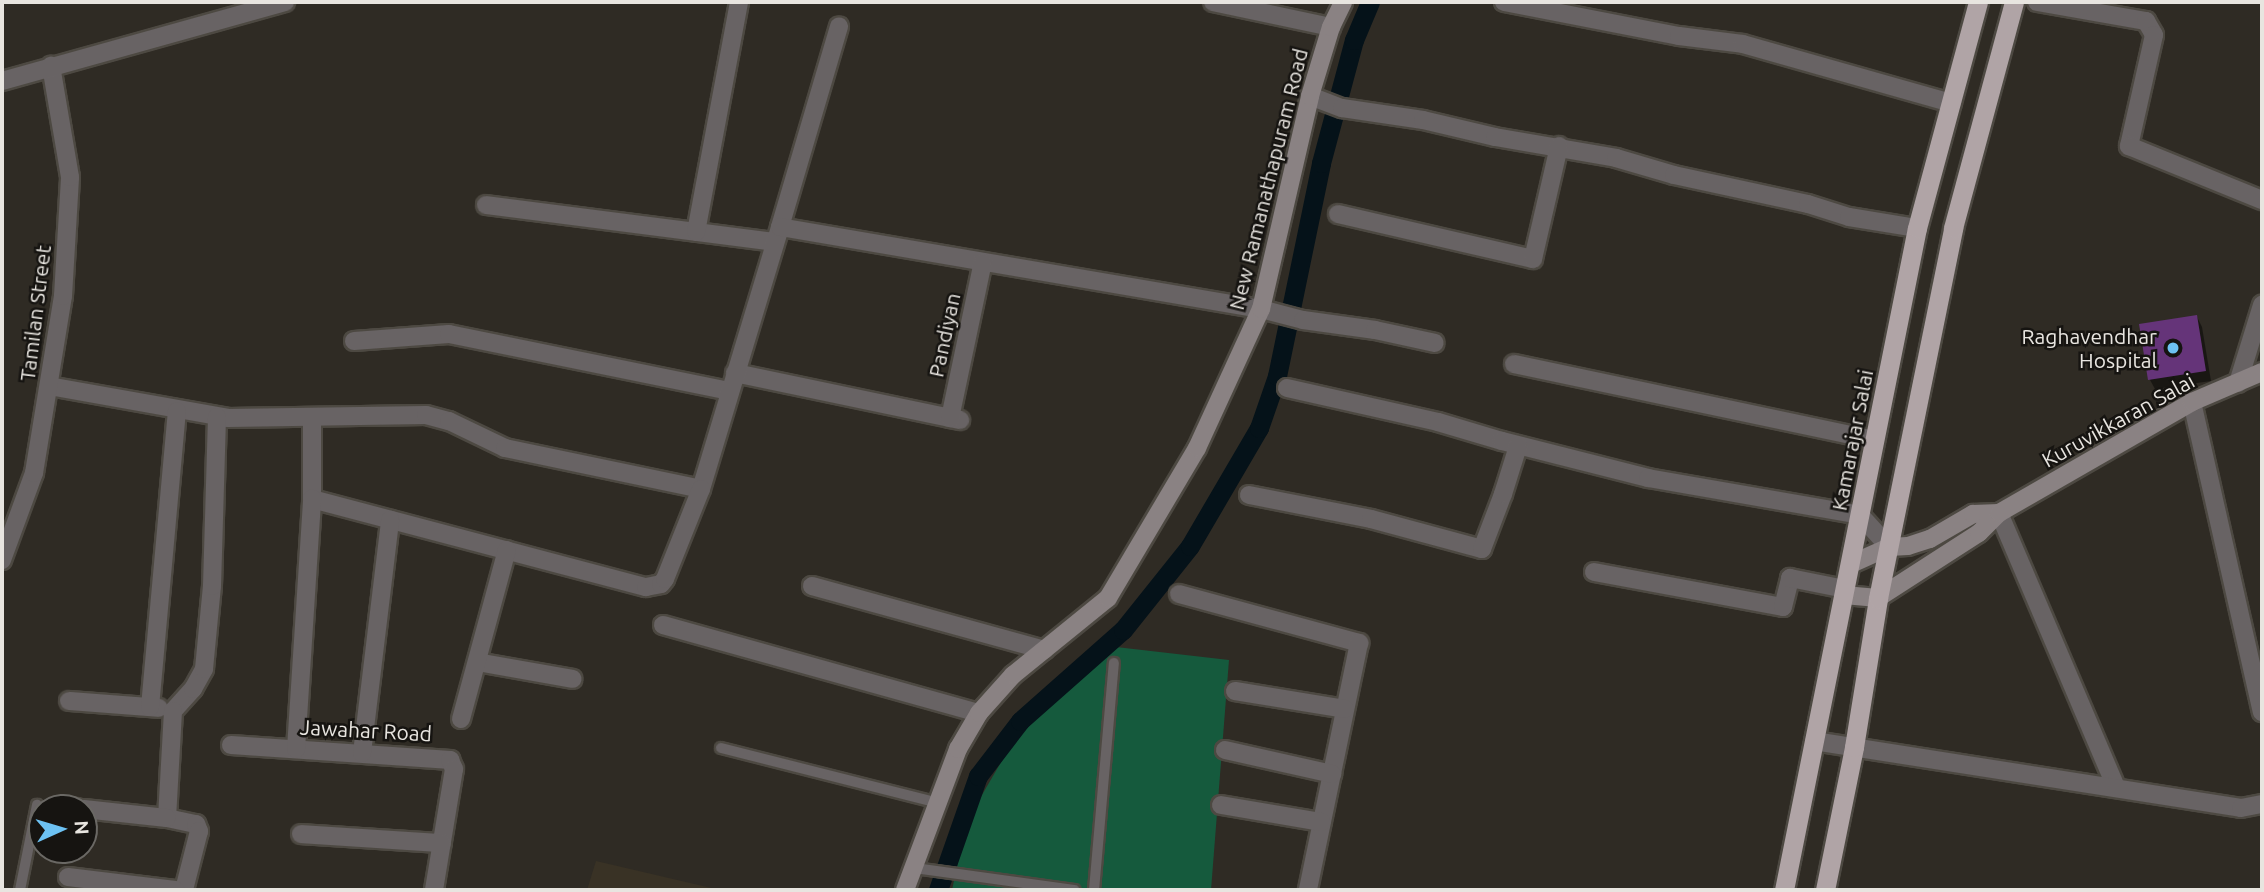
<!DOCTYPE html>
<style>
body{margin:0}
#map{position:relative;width:2264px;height:892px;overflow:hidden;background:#2f2b24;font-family:Ubuntu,sans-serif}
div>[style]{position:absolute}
.built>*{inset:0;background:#393225}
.green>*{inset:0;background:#155a3d}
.shadow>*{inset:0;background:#0007}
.canal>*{height:19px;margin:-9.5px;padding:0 9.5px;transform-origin:9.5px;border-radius:9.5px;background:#051219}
.building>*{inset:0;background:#653479}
.roads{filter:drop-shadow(2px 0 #4d4942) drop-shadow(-2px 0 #4d4942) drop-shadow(0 2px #4d4942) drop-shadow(0 -2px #4d4942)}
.service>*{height:10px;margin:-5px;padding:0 5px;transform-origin:5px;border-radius:5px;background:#686364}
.minor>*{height:18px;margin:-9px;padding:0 9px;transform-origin:9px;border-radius:9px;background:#686364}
.tertiary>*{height:18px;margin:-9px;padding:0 9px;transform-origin:9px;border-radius:9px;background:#686364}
.secondary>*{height:18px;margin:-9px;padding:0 9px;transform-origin:9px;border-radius:9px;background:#8a8283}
.trunk>*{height:19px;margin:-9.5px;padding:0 9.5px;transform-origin:9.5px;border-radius:9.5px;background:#b0a4a6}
.dots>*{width:19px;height:19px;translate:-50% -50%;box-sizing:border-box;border:4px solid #161411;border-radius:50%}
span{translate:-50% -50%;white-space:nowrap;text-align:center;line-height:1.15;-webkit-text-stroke:5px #161411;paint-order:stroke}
.street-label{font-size:21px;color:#e8e5e0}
.poi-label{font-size:21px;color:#e8e5e0}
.right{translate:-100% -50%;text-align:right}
.frame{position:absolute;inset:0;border:4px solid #e8e5e0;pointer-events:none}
.north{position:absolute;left:28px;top:794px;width:70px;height:70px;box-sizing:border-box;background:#161411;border:2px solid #6a6864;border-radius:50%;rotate:86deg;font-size:19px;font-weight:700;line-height:28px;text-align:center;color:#e8e5e0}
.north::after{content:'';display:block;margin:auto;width:24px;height:32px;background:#6dc2f3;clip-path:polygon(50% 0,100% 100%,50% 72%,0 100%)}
</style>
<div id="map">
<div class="built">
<div style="clip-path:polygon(596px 861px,720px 890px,587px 890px)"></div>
</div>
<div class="green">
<div style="clip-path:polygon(1116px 647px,1229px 660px,1211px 890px,952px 890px,961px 848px,975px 807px,1015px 738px)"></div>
</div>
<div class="shadow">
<div style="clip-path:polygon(2197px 317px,2202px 327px,2211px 381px,2155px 389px,2150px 380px)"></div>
</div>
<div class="canal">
<div style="left:938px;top:890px;width:121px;rotate:-70.7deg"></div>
<div style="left:978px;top:776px;width:69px;rotate:-52.6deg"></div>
<div style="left:1020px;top:721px;width:137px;rotate:-41.5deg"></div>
<div style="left:1123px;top:630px;width:107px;rotate:-51.4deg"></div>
<div style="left:1190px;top:546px;width:137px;rotate:-59.7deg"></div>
<div style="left:1259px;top:428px;width:55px;rotate:-70.9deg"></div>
<div style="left:1277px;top:376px;width:217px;rotate:-78.3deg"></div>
<div style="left:1321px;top:163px;width:127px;rotate:-75deg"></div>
<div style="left:1354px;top:40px;width:41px;rotate:-67.2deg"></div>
</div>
<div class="building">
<div style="clip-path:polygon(2197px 315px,2206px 371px,2148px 380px,2139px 324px)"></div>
</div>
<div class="roads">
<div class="service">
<div style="left:721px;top:748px;width:224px;rotate:14.2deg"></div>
<div style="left:914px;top:868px;width:162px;rotate:7.8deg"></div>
<div style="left:20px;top:890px;width:87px;rotate:-78.7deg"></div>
<div style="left:1094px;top:890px;width:228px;rotate:-85deg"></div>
</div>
<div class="minor">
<div style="left:1504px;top:2px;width:178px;rotate:11deg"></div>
<div style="left:1679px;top:36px;width:64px;rotate:7.1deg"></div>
<div style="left:1743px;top:44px;width:217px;rotate:15.8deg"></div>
<div style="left:2037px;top:2px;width:111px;rotate:9.9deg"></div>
<div style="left:2146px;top:21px;width:16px;rotate:60deg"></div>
<div style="left:2154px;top:35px;width:114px;rotate:102.7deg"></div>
<div style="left:2129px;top:146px;width:144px;rotate:22.1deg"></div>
<div style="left:1310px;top:96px;width:34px;rotate:21deg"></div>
<div style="left:1342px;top:108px;width:82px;rotate:8.4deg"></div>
<div style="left:1423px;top:120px;width:74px;rotate:13.3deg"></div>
<div style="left:1495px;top:137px;width:123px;rotate:9.8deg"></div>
<div style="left:1616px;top:158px;width:60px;rotate:16.3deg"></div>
<div style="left:1674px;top:175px;width:137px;rotate:12.2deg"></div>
<div style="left:1808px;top:204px;width:43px;rotate:17.6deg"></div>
<div style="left:1849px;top:217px;width:69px;rotate:9.2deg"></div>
<div style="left:486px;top:205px;width:291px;rotate:7.3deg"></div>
<div style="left:1338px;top:214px;width:200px;rotate:13deg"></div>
<div style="left:1533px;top:259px;width:116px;rotate:-77deg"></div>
<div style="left:780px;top:227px;width:209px;rotate:-73.6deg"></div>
<div style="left:696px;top:232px;width:234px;rotate:-79.4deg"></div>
<div style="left:354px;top:341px;width:95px;rotate:-4.2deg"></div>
<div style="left:449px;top:334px;width:286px;rotate:11.5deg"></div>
<div style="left:1514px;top:364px;width:369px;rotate:11.9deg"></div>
<div style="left:735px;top:373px;width:230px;rotate:11.8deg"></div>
<div style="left:2238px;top:383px;width:82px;rotate:-72.9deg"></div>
<div style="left:49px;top:386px;width:182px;rotate:10.1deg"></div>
<div style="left:228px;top:418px;width:198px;rotate:-0.9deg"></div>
<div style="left:426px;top:415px;width:24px;rotate:15deg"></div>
<div style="left:449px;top:421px;width:62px;rotate:25.7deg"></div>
<div style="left:505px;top:448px;width:200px;rotate:11.8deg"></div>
<div style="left:701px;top:489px;width:274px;rotate:-73.2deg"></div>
<div style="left:780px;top:227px;width:488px;rotate:9.7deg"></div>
<div style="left:1261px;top:309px;width:43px;rotate:14.7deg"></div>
<div style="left:1303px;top:320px;width:73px;rotate:7.9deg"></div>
<div style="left:1375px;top:330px;width:61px;rotate:12.2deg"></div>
<div style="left:1287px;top:388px;width:155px;rotate:12.7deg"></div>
<div style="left:1438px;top:422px;width:67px;rotate:16.5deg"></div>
<div style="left:1502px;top:441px;width:151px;rotate:14.2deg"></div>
<div style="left:1648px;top:478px;width:215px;rotate:9.9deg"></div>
<div style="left:1860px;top:515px;width:43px;rotate:47.8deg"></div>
<div style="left:2192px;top:402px;width:318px;rotate:77.3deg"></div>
<div style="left:312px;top:417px;width:82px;rotate:90deg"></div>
<div style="left:312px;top:499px;width:345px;rotate:14.8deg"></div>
<div style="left:646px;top:587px;width:15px;rotate:-11deg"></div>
<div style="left:661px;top:584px;width:6px;rotate:-51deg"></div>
<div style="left:665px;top:579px;width:97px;rotate:-68.2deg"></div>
<div style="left:950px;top:418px;width:159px;rotate:-78.1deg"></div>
<div style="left:1249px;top:495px;width:124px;rotate:11.1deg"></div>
<div style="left:1371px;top:519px;width:115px;rotate:15.1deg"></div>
<div style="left:1482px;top:549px;width:59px;rotate:-69.1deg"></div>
<div style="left:1503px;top:494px;width:50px;rotate:-72.6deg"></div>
<div style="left:1999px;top:513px;width:298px;rotate:66.9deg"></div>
<div style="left:2px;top:560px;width:93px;rotate:-69.8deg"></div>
<div style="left:34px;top:473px;width:179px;rotate:-80.7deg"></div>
<div style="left:63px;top:296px;width:119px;rotate:-86.6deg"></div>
<div style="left:70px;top:177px;width:113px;rotate:-99.7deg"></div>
<div style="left:1594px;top:572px;width:192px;rotate:10.5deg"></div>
<div style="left:1783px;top:607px;width:30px;rotate:-76deg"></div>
<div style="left:1790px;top:578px;width:56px;rotate:11.3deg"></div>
<div style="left:812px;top:586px;width:241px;rotate:15.4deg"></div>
<div style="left:1179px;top:594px;width:187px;rotate:15.2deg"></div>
<div style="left:1359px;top:643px;width:252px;rotate:101.7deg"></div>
<div style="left:663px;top:625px;width:328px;rotate:15.6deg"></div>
<div style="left:477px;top:662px;width:97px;rotate:10deg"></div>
<div style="left:1235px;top:691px;width:111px;rotate:9.3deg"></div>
<div style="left:69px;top:701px;width:90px;rotate:4.4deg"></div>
<div style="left:150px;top:707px;width:297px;rotate:-84.8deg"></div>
<div style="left:173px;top:711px;width:30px;rotate:-48deg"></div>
<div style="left:193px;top:689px;width:23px;rotate:-61deg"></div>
<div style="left:204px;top:669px;width:83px;rotate:-84.5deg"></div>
<div style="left:212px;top:586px;width:169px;rotate:-88.3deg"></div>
<div style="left:173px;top:711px;width:107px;rotate:93.2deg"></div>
<div style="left:167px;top:818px;width:30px;rotate:12deg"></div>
<div style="left:196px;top:824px;width:8px;rotate:67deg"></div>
<div style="left:199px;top:831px;width:61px;rotate:104.3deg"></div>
<div style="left:461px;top:719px;width:175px;rotate:-74.8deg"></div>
<div style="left:1814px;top:741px;width:432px;rotate:8.9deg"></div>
<div style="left:2241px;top:808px;width:21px;rotate:-11deg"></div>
<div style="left:231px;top:745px;width:220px;rotate:3.9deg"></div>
<div style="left:450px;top:760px;width:10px;rotate:66deg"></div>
<div style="left:454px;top:769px;width:123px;rotate:99.4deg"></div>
<div style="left:296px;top:749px;width:251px;rotate:-86.3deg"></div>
<div style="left:1225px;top:750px;width:110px;rotate:12.6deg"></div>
<div style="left:362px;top:753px;width:235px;rotate:-83.1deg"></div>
<div style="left:1221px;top:805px;width:102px;rotate:9.6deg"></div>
<div style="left:63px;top:806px;width:15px;rotate:8deg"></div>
<div style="left:84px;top:809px;width:83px;rotate:6.2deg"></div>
<div style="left:301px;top:834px;width:141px;rotate:3.7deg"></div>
<div style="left:68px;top:877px;width:108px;rotate:6.9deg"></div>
</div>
<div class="tertiary">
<div style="left:1213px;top:2px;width:121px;rotate:12deg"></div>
<div style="left:2px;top:81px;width:294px;rotate:-15.6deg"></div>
</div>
<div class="secondary">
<div style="left:1851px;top:564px;width:42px;rotate:-24.1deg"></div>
<div style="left:1889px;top:547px;width:19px;rotate:-3deg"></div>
<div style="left:1908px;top:546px;width:23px;rotate:-18deg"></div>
<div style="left:1930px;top:539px;width:50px;rotate:-30.2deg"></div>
<div style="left:1973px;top:514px;width:26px;rotate:-2deg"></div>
<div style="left:1844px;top:595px;width:34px;rotate:5deg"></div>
<div style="left:1878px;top:598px;width:120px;rotate:-32.8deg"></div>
<div style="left:1979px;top:533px;width:28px;rotate:-45deg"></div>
<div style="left:1999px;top:513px;width:223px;rotate:-29.9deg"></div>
<div style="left:2192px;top:402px;width:76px;rotate:-23.2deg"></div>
<div style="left:905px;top:890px;width:151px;rotate:-69.4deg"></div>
<div style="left:958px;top:749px;width:42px;rotate:-59.7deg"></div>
<div style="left:979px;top:713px;width:51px;rotate:-48.2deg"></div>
<div style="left:1013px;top:675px;width:122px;rotate:-39deg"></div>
<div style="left:1108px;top:598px;width:174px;rotate:-59.3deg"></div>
<div style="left:1197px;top:448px;width:153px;rotate:-65.3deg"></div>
<div style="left:1261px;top:309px;width:219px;rotate:-77deg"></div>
<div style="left:1310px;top:96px;width:72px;rotate:-73.1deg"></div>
<div style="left:1331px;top:27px;width:28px;rotate:-64deg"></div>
</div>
<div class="trunk">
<div style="left:1784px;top:890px;width:675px;rotate:-78.64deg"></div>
<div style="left:1917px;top:228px;width:234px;rotate:-74.9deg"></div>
<div style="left:1825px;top:890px;width:146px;rotate:-78.5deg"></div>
<div style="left:1854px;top:747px;width:151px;rotate:-80.8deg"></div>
<div style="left:1878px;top:598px;width:378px;rotate:-78.5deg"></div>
<div style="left:1953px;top:228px;width:234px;rotate:-74.9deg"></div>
</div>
</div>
<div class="dots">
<div style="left:2173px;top:348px;background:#6dc2f3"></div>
</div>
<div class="street-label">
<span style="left:1268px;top:179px;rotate:-76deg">New Ramanathapuram Road</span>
<span style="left:35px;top:313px;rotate:-83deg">Tamilan Street</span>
<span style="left:944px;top:335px;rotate:-78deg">Pandiyan</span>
<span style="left:2118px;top:420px;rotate:-29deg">Kuruvikkaran Salai</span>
<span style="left:1852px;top:440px;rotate:-79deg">Kamarajar Salai</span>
<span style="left:366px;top:730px;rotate:3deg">Jawahar Road</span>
</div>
<div class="poi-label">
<span class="right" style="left:2157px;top:348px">Raghavendhar<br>Hospital</span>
</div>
<div class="frame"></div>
<div class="north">N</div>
</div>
